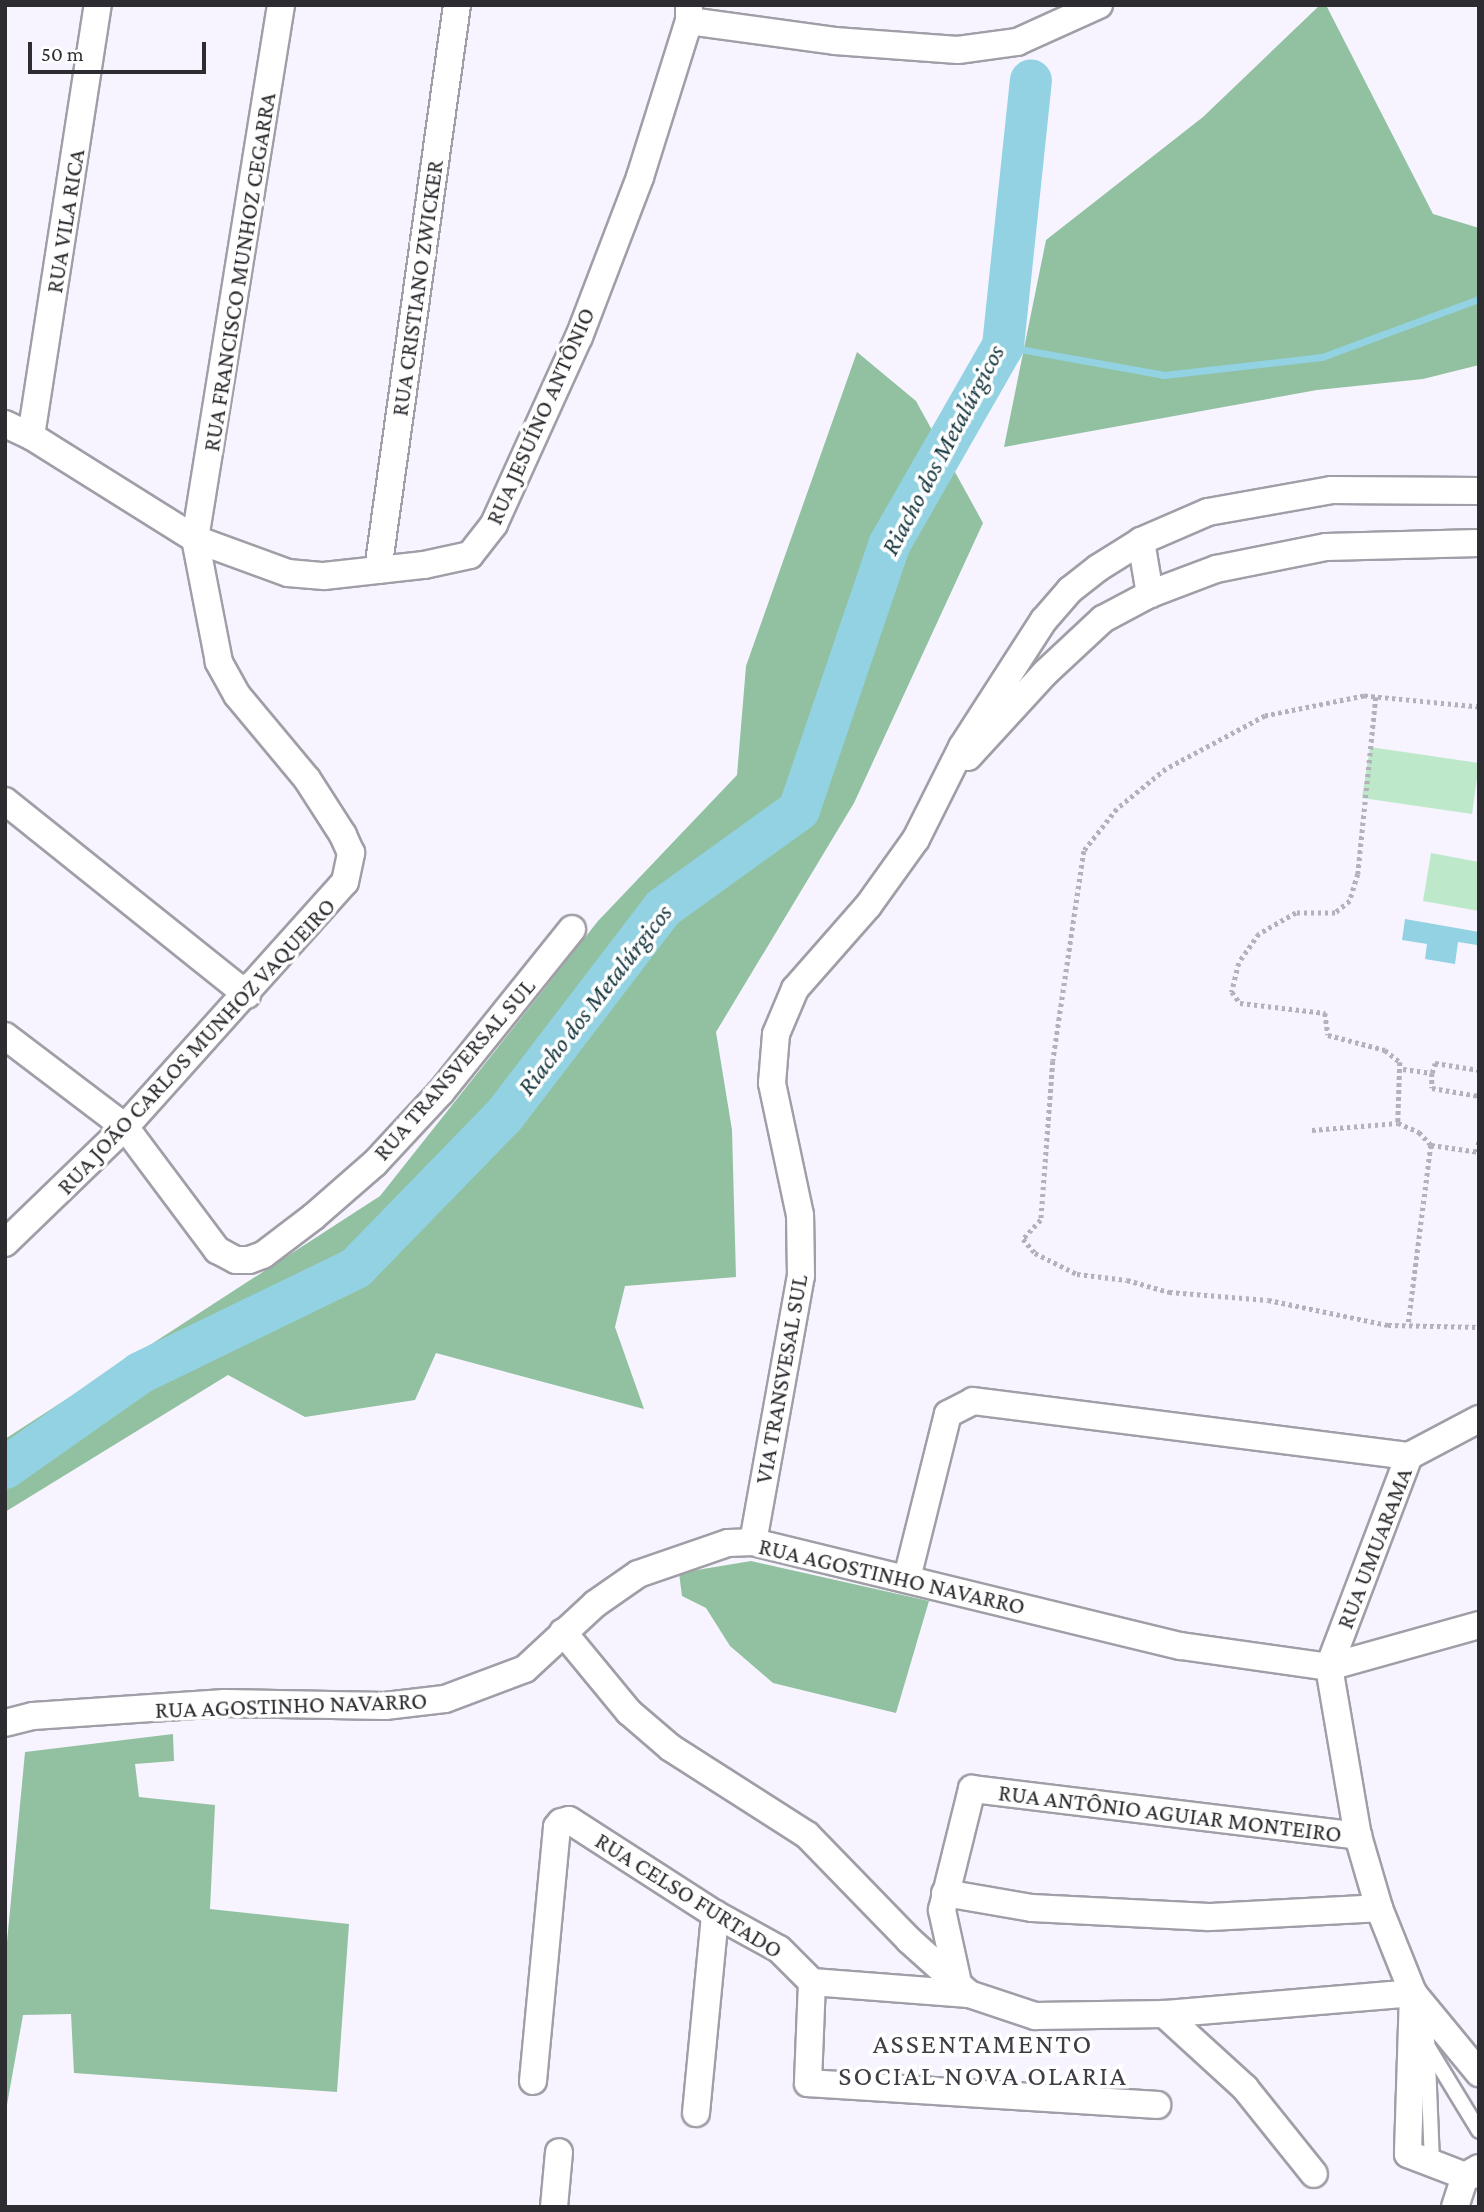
<!DOCTYPE html>
<meta charset="utf-8">
<style>
body{margin:0}
#map{position:relative;width:1484px;height:2212px;overflow:hidden;background:#f7f4ff;font-family:"Crimson Pro",serif}
div>[style]{position:absolute}
.green>*{inset:0;background:#bde8ca}
.forest>*{inset:0;background:#91c1a0}
.water>*{inset:0;background:#92d2e3}
.stream>*{height:7px;margin:-3.5px;padding:0 3.5px;transform-origin:3.5px;border-radius:3.5px;background:#92d2e3}
.river>*{height:42px;margin:-21px;padding:0 21px;transform-origin:21px;border-radius:21px;background:#92d2e3}
.path>*{height:4.5px;margin-top:-2.25px;transform-origin:0;background:repeating-linear-gradient(90deg,#b3b1ba 0 3.5px,transparent 0 7px)}
.roads{filter:drop-shadow(2px 0 #a09ea7) drop-shadow(-2px 0 #a09ea7) drop-shadow(0 2px #a09ea7) drop-shadow(0 -2px #a09ea7)}
.service>*{height:14px;margin:-7px;padding:0 7px;transform-origin:7px;border-radius:7px;background:#fff}
.minor>*{height:26px;margin:-13px;padding:0 13px;transform-origin:13px;border-radius:13px;background:#fff}
span{translate:-50% -50%;white-space:nowrap;text-align:center;line-height:1.15;-webkit-text-stroke:7px #fff;paint-order:stroke}
.street-label{font-size:24px;color:#2d2c30}
.water-label{font-size:26px;color:#17373f;font-style:italic}
.quarter-label{font-size:28px;color:#3f3d45;letter-spacing:2px}
.frame{position:absolute;inset:0;border:7px solid #2d2c30;pointer-events:none}
.scale{position:absolute;left:28px;top:42px;width:178px;height:32px;box-sizing:border-box;border:4px solid #2d2c30;border-top:0;padding-left:9px;font-size:21px;line-height:24px;white-space:nowrap;color:#2d2c30;-webkit-text-stroke:5px #fff;paint-order:stroke}
</style>
<div id="map">
<div class="green">
<div style="clip-path:polygon(1370px 747px,1479px 763px,1472px 814px,1362px 798px)"></div>
<div style="clip-path:polygon(1431px 853px,1479px 862px,1479px 911px,1423px 901px)"></div>
</div>
<div class="forest">
<div style="clip-path:polygon(1320px 5px,1326px 5px,1433px 214px,1479px 228px,1479px 365px,1423px 379px,1317px 390px,1004px 447px,1046px 240px,1203px 117px)"></div>
<div style="clip-path:polygon(857px 352px,916px 401px,983px 523px,854px 803px,716px 1032px,732px 1130px,736px 1277px,625px 1286px,615px 1327px,644px 1409px,436px 1353px,415px 1400px,305px 1417px,228px 1375px,5px 1512px,5px 1439px,380px 1196px,598px 921px,737px 775px,746px 666px)"></div>
<div style="clip-path:polygon(751px 1561px,929px 1601px,896px 1713px,773px 1683px,730px 1646px,706px 1608px,682px 1596px,679px 1573px)"></div>
<div style="clip-path:polygon(173px 1734px,174px 1761px,135px 1764px,139px 1797px,215px 1805px,210px 1909px,349px 1924px,337px 2092px,74px 2073px,71px 2014px,23px 2015px,5px 2116px,5px 1963px,25px 1752px)"></div>
</div>
<div class="water">
<div style="clip-path:polygon(1405px 919px,1479px 932px,1477px 945px,1458px 942px,1455px 964px,1425px 959px,1427px 944px,1402px 940px)"></div>
</div>
<div class="stream">
<div style="left:1003px;top:346px;width:164px;rotate:10.2deg"></div>
<div style="left:1164px;top:375px;width:159px;rotate:-6.5deg"></div>
<div style="left:1322px;top:357px;width:167px;rotate:-20.3deg"></div>
</div>
<div class="river">
<div style="left:5px;top:1468px;width:165px;rotate:-35.1deg"></div>
<div style="left:140px;top:1373px;width:240px;rotate:-25.9deg"></div>
<div style="left:356px;top:1268px;width:212px;rotate:-45.8deg"></div>
<div style="left:504px;top:1116px;width:262px;rotate:-52.6deg"></div>
<div style="left:663px;top:908px;width:168px;rotate:-35.8deg"></div>
<div style="left:799px;top:810px;width:280px;rotate:-71.2deg"></div>
<div style="left:889px;top:545px;width:229px;rotate:-60.2deg"></div>
<div style="left:1003px;top:346px;width:267px;rotate:-84deg"></div>
</div>
<div class="path">
<div style="left:1376px;top:697px;width:178px;rotate:95.8deg"></div>
<div style="left:1358px;top:874px;width:28px;rotate:107deg"></div>
<div style="left:1350px;top:901px;width:19px;rotate:141deg"></div>
<div style="left:1335px;top:913px;width:39px;rotate:180deg"></div>
<div style="left:1296px;top:913px;width:43px;rotate:150.4deg"></div>
<div style="left:1259px;top:934px;width:35px;rotate:125deg"></div>
<div style="left:1239px;top:963px;width:30px;rotate:104deg"></div>
<div style="left:1232px;top:992px;width:14px;rotate:54deg"></div>
<div style="left:1240px;top:1003px;width:86px;rotate:6.7deg"></div>
<div style="left:1325px;top:1013px;width:22px;rotate:82deg"></div>
<div style="left:1328px;top:1035px;width:59px;rotate:14.7deg"></div>
<div style="left:1385px;top:1050px;width:19px;rotate:39deg"></div>
<div style="left:1400px;top:1062px;width:61px;rotate:91.9deg"></div>
<div style="left:1398px;top:1123px;width:23px;rotate:23deg"></div>
<div style="left:1419px;top:1132px;width:18px;rotate:47deg"></div>
<div style="left:1431px;top:1145px;width:182px;rotate:97.2deg"></div>
<div style="left:1479px;top:707px;width:116px;rotate:-174.5deg"></div>
<div style="left:1364px;top:696px;width:101px;rotate:168.6deg"></div>
<div style="left:1265px;top:716px;width:112px;rotate:151.8deg"></div>
<div style="left:1166px;top:769px;width:63px;rotate:140.8deg"></div>
<div style="left:1117px;top:809px;width:53px;rotate:128.2deg"></div>
<div style="left:1084px;top:851px;width:212px;rotate:98.4deg"></div>
<div style="left:1053px;top:1061px;width:159px;rotate:94.3deg"></div>
<div style="left:1041px;top:1220px;width:26px;rotate:133deg"></div>
<div style="left:1023px;top:1239px;width:18px;rotate:49deg"></div>
<div style="left:1035px;top:1253px;width:47px;rotate:26.6deg"></div>
<div style="left:1077px;top:1274px;width:50px;rotate:6.8deg"></div>
<div style="left:1127px;top:1280px;width:44px;rotate:15.9deg"></div>
<div style="left:1169px;top:1292px;width:99px;rotate:4.6deg"></div>
<div style="left:1268px;top:1300px;width:123px;rotate:11.8deg"></div>
<div style="left:1388px;top:1325px;width:91px;rotate:1.3deg"></div>
<div style="left:1403px;top:1069px;width:29px;rotate:8deg"></div>
<div style="left:1432px;top:1073px;width:15px;rotate:90deg"></div>
<div style="left:1432px;top:1088px;width:48px;rotate:9.7deg"></div>
<div style="left:1432px;top:1073px;width:10px;rotate:-73deg"></div>
<div style="left:1435px;top:1063px;width:45px;rotate:9deg"></div>
<div style="left:1312px;top:1130px;width:86px;rotate:-4.7deg"></div>
<div style="left:1431px;top:1145px;width:49px;rotate:8.3deg"></div>
<div style="left:1477px;top:1152px;width:14px;rotate:-82deg"></div>
</div>
<div class="roads">
<div class="service">
<div style="left:1426px;top:2013px;width:152px;rotate:87.7deg"></div>
<div style="left:1428px;top:2047px;width:98px;rotate:58.7deg"></div>
</div>
<div class="minor">
<div style="left:689px;top:21px;width:147px;rotate:7.8deg"></div>
<div style="left:835px;top:41px;width:123px;rotate:4.2deg"></div>
<div style="left:958px;top:50px;width:60px;rotate:-7.7deg"></div>
<div style="left:1017px;top:42px;width:90px;rotate:-24.3deg"></div>
<div style="left:5px;top:424px;width:29px;rotate:25deg"></div>
<div style="left:31px;top:436px;width:194px;rotate:32.1deg"></div>
<div style="left:195px;top:539px;width:99px;rotate:20.1deg"></div>
<div style="left:288px;top:573px;width:36px;rotate:5deg"></div>
<div style="left:324px;top:576px;width:101px;rotate:-6.3deg"></div>
<div style="left:424px;top:565px;width:47px;rotate:-12.3deg"></div>
<div style="left:470px;top:555px;width:39px;rotate:-52deg"></div>
<div style="left:494px;top:524px;width:205px;rotate:-65.6deg"></div>
<div style="left:579px;top:337px;width:171px;rotate:-69.1deg"></div>
<div style="left:640px;top:177px;width:164px;rotate:-72.6deg"></div>
<div style="left:689px;top:21px;width:16px;rotate:-90deg"></div>
<div style="left:31px;top:436px;width:436px;rotate:-81.2deg"></div>
<div style="left:1141px;top:541px;width:54px;rotate:80.4deg"></div>
<div style="left:378px;top:570px;width:570px;rotate:-82.04deg"></div>
<div style="left:968px;top:757px;width:114px;rotate:-47.5deg"></div>
<div style="left:1045px;top:673px;width:79px;rotate:-43deg"></div>
<div style="left:1103px;top:619px;width:53px;rotate:-28deg"></div>
<div style="left:1150px;top:594px;width:71px;rotate:-20.7deg"></div>
<div style="left:1216px;top:569px;width:112px;rotate:-11.3deg"></div>
<div style="left:1326px;top:547px;width:153px;rotate:-1.5deg"></div>
<div style="left:5px;top:801px;width:310px;rotate:38.7deg"></div>
<div style="left:5px;top:1036px;width:151px;rotate:37.2deg"></div>
<div style="left:125px;top:1127px;width:154px;rotate:53.2deg"></div>
<div style="left:217px;top:1250px;width:21px;rotate:28deg"></div>
<div style="left:236px;top:1260px;width:13px"></div>
<div style="left:249px;top:1260px;width:15px;rotate:-20deg"></div>
<div style="left:263px;top:1255px;width:63px;rotate:-37.2deg"></div>
<div style="left:313px;top:1217px;width:82px;rotate:-41.1deg"></div>
<div style="left:375px;top:1163px;width:97px;rotate:-47.1deg"></div>
<div style="left:441px;top:1092px;width:209px;rotate:-51.2deg"></div>
<div style="left:5px;top:1243px;width:167px;rotate:-44deg"></div>
<div style="left:125px;top:1127px;width:329px;rotate:-48.1deg"></div>
<div style="left:345px;top:882px;width:30px;rotate:-78deg"></div>
<div style="left:351px;top:853px;width:20px;rotate:-114deg"></div>
<div style="left:343px;top:835px;width:67px;rotate:-122.7deg"></div>
<div style="left:307px;top:779px;width:109px;rotate:-129.8deg"></div>
<div style="left:237px;top:695px;width:38px;rotate:-119deg"></div>
<div style="left:219px;top:662px;width:125px;rotate:-101deg"></div>
<div style="left:195px;top:539px;width:541px;rotate:-80.85deg"></div>
<div style="left:1409px;top:1456px;width:226px;rotate:110.8deg"></div>
<div style="left:1329px;top:1667px;width:171px;rotate:80.3deg"></div>
<div style="left:1358px;top:1836px;width:75px;rotate:73.7deg"></div>
<div style="left:1379px;top:1908px;width:92px;rotate:68.2deg"></div>
<div style="left:1413px;top:1993px;width:104px;rotate:50.5deg"></div>
<div style="left:1409px;top:1456px;width:79px;rotate:-27.9deg"></div>
<div style="left:753px;top:1542px;width:270px;rotate:-79.8deg"></div>
<div style="left:801px;top:1276px;width:61px;rotate:-90.9deg"></div>
<div style="left:800px;top:1215px;width:135px;rotate:-102deg"></div>
<div style="left:772px;top:1083px;width:49px;rotate:-85.3deg"></div>
<div style="left:776px;top:1034px;width:49px;rotate:-67.1deg"></div>
<div style="left:795px;top:989px;width:111px;rotate:-48.7deg"></div>
<div style="left:868px;top:906px;width:82px;rotate:-54.4deg"></div>
<div style="left:916px;top:839px;width:103px;rotate:-63.4deg"></div>
<div style="left:962px;top:747px;width:151px;rotate:-57.2deg"></div>
<div style="left:1044px;top:620px;width:40px;rotate:-49deg"></div>
<div style="left:1070px;top:590px;width:36px;rotate:-38deg"></div>
<div style="left:1098px;top:568px;width:51px;rotate:-32.1deg"></div>
<div style="left:1141px;top:541px;width:73px;rotate:-23.4deg"></div>
<div style="left:1208px;top:512px;width:125px;rotate:-10.1deg"></div>
<div style="left:1331px;top:490px;width:148px;rotate:0.4deg"></div>
<div style="left:907px;top:1578px;width:169px;rotate:-76deg"></div>
<div style="left:948px;top:1414px;width:28px;rotate:-27deg"></div>
<div style="left:973px;top:1401px;width:439px;rotate:7.2deg"></div>
<div style="left:563px;top:1632px;width:104px;rotate:50.5deg"></div>
<div style="left:629px;top:1712px;width:55px;rotate:40.6deg"></div>
<div style="left:671px;top:1748px;width:161px;rotate:32.6deg"></div>
<div style="left:807px;top:1835px;width:146px;rotate:45.8deg"></div>
<div style="left:909px;top:1940px;width:81px;rotate:42deg"></div>
<div style="left:969px;top:1994px;width:70px;rotate:18.4deg"></div>
<div style="left:1035px;top:2016px;width:129px;rotate:-0.9deg"></div>
<div style="left:1164px;top:2014px;width:250px;rotate:-4.8deg"></div>
<div style="left:1413px;top:1993px;width:161px;rotate:91.8deg"></div>
<div style="left:1408px;top:2154px;width:61px;rotate:21.1deg"></div>
<div style="left:1465px;top:2176px;width:14px;rotate:-8deg"></div>
<div style="left:5px;top:1723px;width:29px;rotate:-14deg"></div>
<div style="left:33px;top:1716px;width:192px;rotate:-3.9deg"></div>
<div style="left:225px;top:1703px;width:160px;rotate:1.1deg"></div>
<div style="left:385px;top:1706px;width:60px;rotate:-6.7deg"></div>
<div style="left:445px;top:1699px;width:85px;rotate:-20.6deg"></div>
<div style="left:525px;top:1669px;width:96px;rotate:-42.9deg"></div>
<div style="left:595px;top:1604px;width:52px;rotate:-34.9deg"></div>
<div style="left:638px;top:1574px;width:95px;rotate:-19deg"></div>
<div style="left:728px;top:1543px;width:25px;rotate:-2deg"></div>
<div style="left:753px;top:1542px;width:440px;rotate:13.7deg"></div>
<div style="left:1181px;top:1646px;width:149px;rotate:8.1deg"></div>
<div style="left:1329px;top:1667px;width:156px;rotate:-15.6deg"></div>
<div style="left:945px;top:1893px;width:88px;rotate:9.8deg"></div>
<div style="left:1032px;top:1908px;width:177px;rotate:2.9deg"></div>
<div style="left:1209px;top:1917px;width:170px;rotate:-3deg"></div>
<div style="left:812px;top:1982px;width:101px;rotate:92.3deg"></div>
<div style="left:808px;top:2083px;width:350px;rotate:3.6deg"></div>
<div style="left:958px;top:1983px;width:75px;rotate:-102.4deg"></div>
<div style="left:942px;top:1910px;width:125px;rotate:-76.1deg"></div>
<div style="left:972px;top:1789px;width:389px;rotate:6.9deg"></div>
<div style="left:1164px;top:2014px;width:110px;rotate:42.4deg"></div>
<div style="left:1245px;top:2088px;width:110px;rotate:51.3deg"></div>
<div style="left:533px;top:2081px;width:255px;rotate:-84.6deg"></div>
<div style="left:557px;top:1827px;width:6px;rotate:-51deg"></div>
<div style="left:561px;top:1822px;width:8px;rotate:-14deg"></div>
<div style="left:569px;top:1820px;width:174px;rotate:32.8deg"></div>
<div style="left:715px;top:1914px;width:73px;rotate:28.7deg"></div>
<div style="left:779px;top:1949px;width:47px;rotate:45deg"></div>
<div style="left:812px;top:1982px;width:157px;rotate:4.4deg"></div>
<div style="left:696px;top:2113px;width:200px;rotate:-84.5deg"></div>
<div style="left:554px;top:2207px;width:55px;rotate:-84.8deg"></div>
<div style="left:1455px;top:2207px;width:33px;rotate:-72deg"></div>
<div style="left:1465px;top:2176px;width:16px;rotate:-30deg"></div>
</div>
</div>
<div class="street-label">
<span style="left:65px;top:221px;rotate:-81deg">RUA VILA RICA</span>
<span style="left:239px;top:272px;rotate:-81deg">RUA FRANCISCO MUNHOZ CEGARRA</span>
<span style="left:417px;top:288px;rotate:-82deg">RUA CRISTIANO ZWICKER</span>
<span style="left:540px;top:416px;rotate:-66deg">RUA JESUÍNO ANTÔNIO</span>
<span style="left:196px;top:1046px;rotate:-47deg">RUA JOÃO CARLOS MUNHOZ VAQUEIRO</span>
<span style="left:454px;top:1069px;rotate:-49deg">RUA TRANSVERSAL SUL</span>
<span style="left:781px;top:1379px;rotate:-80deg">VIA TRANSVESAL SUL</span>
<span style="left:1374px;top:1548px;rotate:-69deg">RUA UMUARAMA</span>
<span style="left:892px;top:1576px;rotate:13deg">RUA AGOSTINHO NAVARRO</span>
<span style="left:291px;top:1705px;rotate:-2deg">RUA AGOSTINHO NAVARRO</span>
<span style="left:1170px;top:1813px;rotate:7deg">RUA ANTÔNIO AGUIAR MONTEIRO</span>
<span style="left:689px;top:1895px;rotate:32deg">RUA CELSO FURTADO</span>
</div>
<div class="water-label">
<span style="left:943px;top:450px;rotate:-62deg">Riacho dos Metalúrgicos</span>
<span style="left:595px;top:1000px;rotate:-52deg">Riacho dos Metalúrgicos</span>
</div>
<div class="quarter-label">
<span style="left:983px;top:2060px">ASSENTAMENTO<br>SOCIAL NOVA OLARIA</span>
</div>
<div class="frame"></div>
<div class="scale">50 m</div>
</div>
